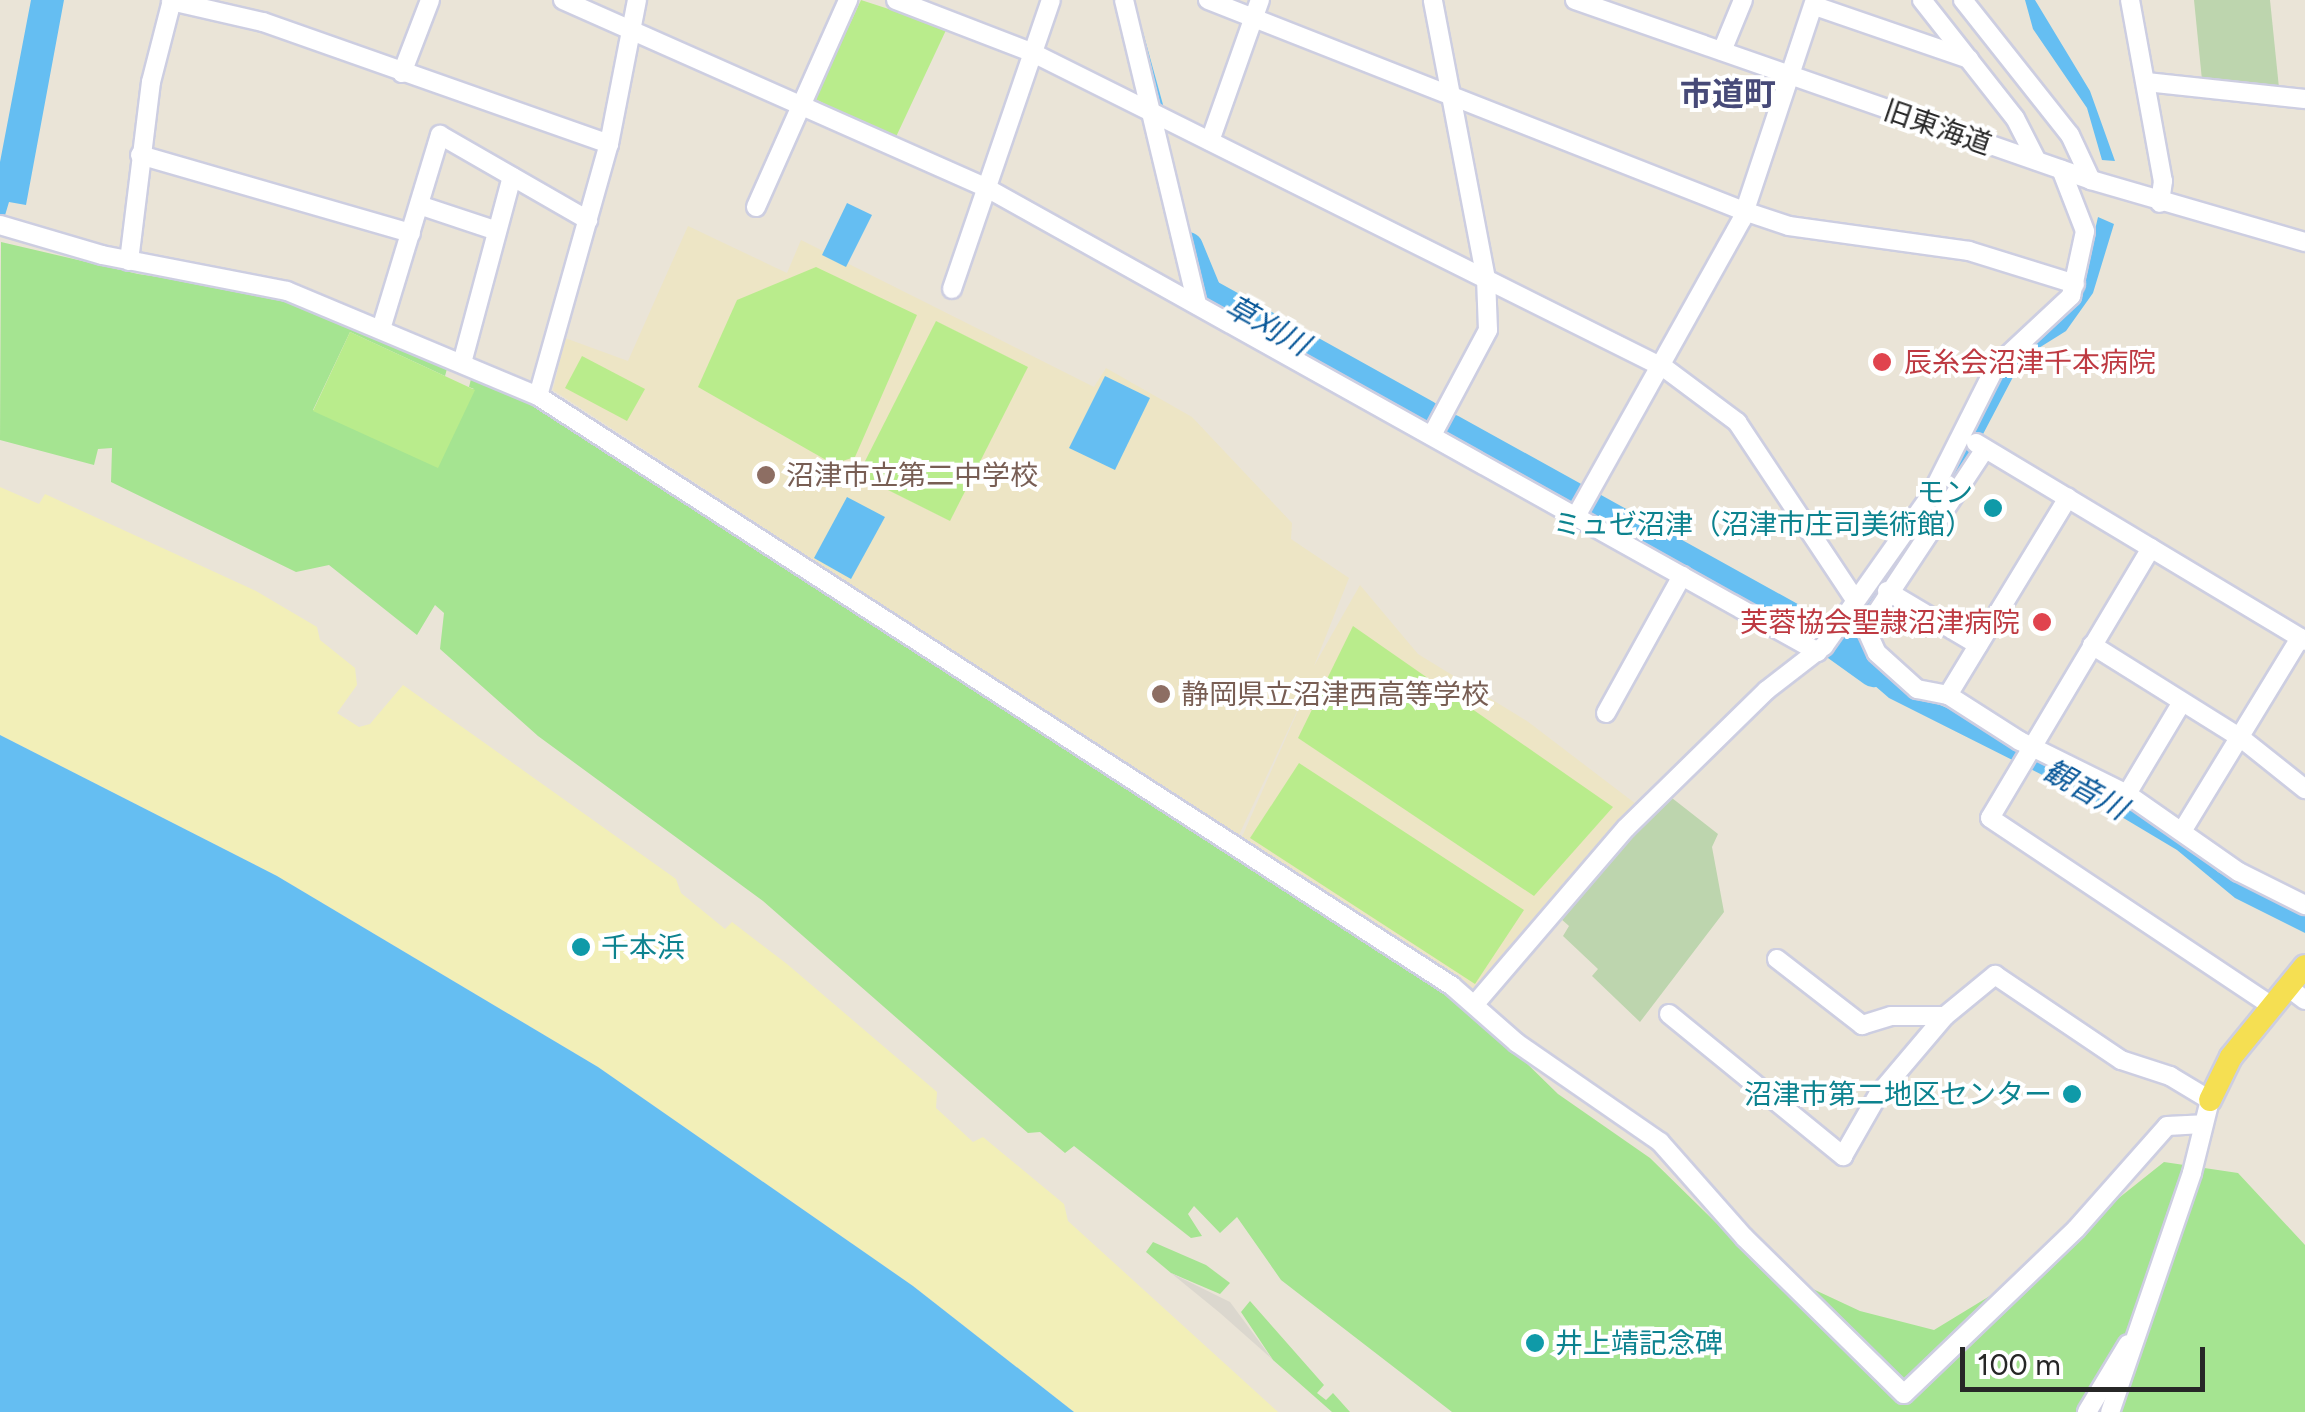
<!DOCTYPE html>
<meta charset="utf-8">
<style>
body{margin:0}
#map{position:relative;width:2305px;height:1412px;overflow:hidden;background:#eae4d7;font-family:Figtree,"Noto Sans JP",sans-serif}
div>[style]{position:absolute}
.education>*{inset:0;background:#ede5c5}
.green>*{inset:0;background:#a5e491}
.sand>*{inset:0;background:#f2efb8}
.cemetery>*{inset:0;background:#bdd5ae}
.pitch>*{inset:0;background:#b9ec8c}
.plaza>*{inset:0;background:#dbd7ce}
.water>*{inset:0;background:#65bef2}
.stream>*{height:5px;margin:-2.5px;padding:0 2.5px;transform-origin:2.5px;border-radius:2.5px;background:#65bef2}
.river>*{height:30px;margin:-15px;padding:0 15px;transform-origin:15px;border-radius:15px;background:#65bef2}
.roads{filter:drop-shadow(2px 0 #cdcee1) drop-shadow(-2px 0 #cdcee1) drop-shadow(0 2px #cdcee1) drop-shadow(0 -2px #cdcee1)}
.minor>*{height:18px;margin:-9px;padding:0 9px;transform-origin:9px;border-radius:9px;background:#fff}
.major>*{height:22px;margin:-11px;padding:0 11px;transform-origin:11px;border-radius:11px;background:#f5df52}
.dots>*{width:28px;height:28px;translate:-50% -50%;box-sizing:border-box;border:5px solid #fff;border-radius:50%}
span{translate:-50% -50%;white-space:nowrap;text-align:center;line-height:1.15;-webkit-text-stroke:8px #fff;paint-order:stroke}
.street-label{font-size:28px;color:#272727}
.health-label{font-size:28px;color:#be3a42}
.left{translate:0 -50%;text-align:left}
.right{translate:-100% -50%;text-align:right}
.education-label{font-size:28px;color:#785e54}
.culture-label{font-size:28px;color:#0d838f}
.water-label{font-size:30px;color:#095899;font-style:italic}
.quarter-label{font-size:32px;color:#474a78;font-weight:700}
.scale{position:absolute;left:1960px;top:1347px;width:245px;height:45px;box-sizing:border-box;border:5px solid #272727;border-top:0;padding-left:12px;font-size:30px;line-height:35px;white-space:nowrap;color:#272727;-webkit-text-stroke:8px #fff;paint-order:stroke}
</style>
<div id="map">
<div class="education">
<div style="clip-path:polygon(688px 226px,787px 273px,801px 240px,1094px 387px,1106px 368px,1192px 417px,1292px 523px,1291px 539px,1349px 578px,1314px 666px,1360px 585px,1418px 654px,1527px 721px,1636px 804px,1482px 988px,1470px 988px,1241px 839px,1313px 677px,1238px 837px,553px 390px,565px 338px,628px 361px)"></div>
</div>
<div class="green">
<div style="clip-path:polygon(1px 242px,138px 274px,260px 292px,448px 365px,445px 376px,350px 332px,313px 410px,474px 389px,469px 387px,472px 375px,527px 399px,1473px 1011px,1558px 1094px,1650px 1158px,1757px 1263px,1860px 1311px,1934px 1330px,2016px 1280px,2164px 1162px,2238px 1173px,2305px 1245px,2305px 1412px,1452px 1412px,1281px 1280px,1237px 1217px,1220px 1233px,1194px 1206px,1188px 1214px,1202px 1236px,1191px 1238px,1074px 1146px,1065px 1153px,1040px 1132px,1028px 1133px,763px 901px,538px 736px,440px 649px,444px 613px,435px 605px,417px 635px,329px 565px,296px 572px,111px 482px,112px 448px,98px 449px,94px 465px,0 440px)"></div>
<div style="clip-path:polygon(1153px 1242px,1206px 1265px,1230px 1283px,1220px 1294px,1171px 1273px,1146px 1252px)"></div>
<div style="clip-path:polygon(1250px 1301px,1324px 1385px,1317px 1393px,1326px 1400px,1333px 1393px,1350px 1412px,1332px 1412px,1273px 1360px,1241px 1312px)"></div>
</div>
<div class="sand">
<div style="clip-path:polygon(0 487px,39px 504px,45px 494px,256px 591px,317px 627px,320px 640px,355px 668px,357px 685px,337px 713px,359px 727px,370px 724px,403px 685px,676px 879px,681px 893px,725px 929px,732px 922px,787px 964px,937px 1092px,936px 1108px,973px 1142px,983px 1137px,1064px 1204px,1068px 1221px,1278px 1412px,1074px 1412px,913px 1286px,598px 1067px,277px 876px,0 735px)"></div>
</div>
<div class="cemetery">
<div style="clip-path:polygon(2194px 0,2270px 0,2279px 88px,2202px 80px)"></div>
<div style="clip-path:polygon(1672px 798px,1718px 834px,1712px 847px,1724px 912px,1640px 1022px,1592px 976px,1598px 969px,1563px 936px,1569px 926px,1560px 918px,1637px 826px)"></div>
</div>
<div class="pitch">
<div style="clip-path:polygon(861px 0,947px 28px,895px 139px,815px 99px)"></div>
<div style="clip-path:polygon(816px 267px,917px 315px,855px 457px,833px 464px,698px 387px,737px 300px)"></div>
<div style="clip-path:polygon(936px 321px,1028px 367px,950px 521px,858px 475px)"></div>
<div style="clip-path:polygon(350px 332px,475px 390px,438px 468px,313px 411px)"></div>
<div style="clip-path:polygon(582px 356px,645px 389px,627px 421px,565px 388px)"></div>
<div style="clip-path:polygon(1353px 626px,1613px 807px,1534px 896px,1298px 738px)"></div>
<div style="clip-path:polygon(1299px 763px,1524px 910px,1475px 984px,1250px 838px)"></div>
</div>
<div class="plaza">
<div style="clip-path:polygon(1171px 1273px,1230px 1302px,1273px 1360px,1220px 1313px)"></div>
</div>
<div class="water">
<div style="clip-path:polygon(31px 0,64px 0,26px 205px,9px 202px,0 232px,0 162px)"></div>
<div style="clip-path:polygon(2025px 0,2035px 0,2090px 91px,2115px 161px,2102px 160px,2087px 108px,2033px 29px)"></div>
<div style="clip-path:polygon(847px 203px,872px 215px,846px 267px,822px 255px)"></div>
<div style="clip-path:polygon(2098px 217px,2114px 224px,2093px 293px,2066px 331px,2023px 358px,1971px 457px,1859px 633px,1879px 668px,1907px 691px,1980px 722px,2007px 744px,2127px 803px,2184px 839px,2218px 872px,2305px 916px,2305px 933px,2235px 898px,2177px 850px,2100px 804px,1889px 698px,1837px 653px,1890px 555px,1977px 428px,2011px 360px,2080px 295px)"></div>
<div style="clip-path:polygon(1105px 376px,1150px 398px,1115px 470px,1069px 448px)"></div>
<div style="clip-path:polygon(847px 497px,885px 517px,851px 579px,814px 558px)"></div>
<div style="clip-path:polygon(0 735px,277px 876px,598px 1067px,913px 1286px,1074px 1412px,0 1412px)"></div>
</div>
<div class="stream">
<div style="left:1140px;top:32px;width:83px;rotate:74.6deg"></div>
</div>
<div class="river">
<div style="left:1188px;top:247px;width:50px;rotate:67.6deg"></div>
<div style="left:1207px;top:293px;width:251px;rotate:29.1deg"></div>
<div style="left:1451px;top:429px;width:421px;rotate:29deg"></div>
<div style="left:1819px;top:633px;width:67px;rotate:35.8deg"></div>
</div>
<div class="roads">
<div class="minor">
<div style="left:563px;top:0;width:462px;rotate:23.9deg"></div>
<div style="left:985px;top:187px;width:954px;rotate:29.17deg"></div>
<div style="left:896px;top:0;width:147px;rotate:21.1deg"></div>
<div style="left:1033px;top:53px;width:707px;rotate:26.53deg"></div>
<div style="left:1666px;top:369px;width:89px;rotate:36.7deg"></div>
<div style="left:1737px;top:422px;width:211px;rotate:56.4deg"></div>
<div style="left:1124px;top:0;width:313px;rotate:76.5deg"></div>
<div style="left:1208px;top:0;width:576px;rotate:21.49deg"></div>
<div style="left:1744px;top:211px;width:47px;rotate:18.4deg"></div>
<div style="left:1789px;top:226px;width:182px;rotate:7.9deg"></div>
<div style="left:1969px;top:251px;width:111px;rotate:17.3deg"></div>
<div style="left:1575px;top:0;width:546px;rotate:19.23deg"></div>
<div style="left:2091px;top:180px;width:223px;rotate:16.2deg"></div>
<div style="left:1922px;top:0;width:150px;rotate:51.8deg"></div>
<div style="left:2015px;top:118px;width:48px;rotate:62.9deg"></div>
<div style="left:1963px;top:0;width:172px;rotate:51.6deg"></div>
<div style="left:2070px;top:135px;width:50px;rotate:65deg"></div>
<div style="left:2130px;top:0;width:184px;rotate:79.7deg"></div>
<div style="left:2163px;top:181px;width:22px;rotate:98deg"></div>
<div style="left:171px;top:1px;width:94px;rotate:12.9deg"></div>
<div style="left:263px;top:22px;width:367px;rotate:19.4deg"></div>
<div style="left:1815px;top:6px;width:163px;rotate:19deg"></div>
<div style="left:1722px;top:51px;width:55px;rotate:-67.6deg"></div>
<div style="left:402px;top:73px;width:78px;rotate:-69deg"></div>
<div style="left:2146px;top:82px;width:160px;rotate:6.1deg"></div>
<div style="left:1210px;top:141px;width:150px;rotate:-70.5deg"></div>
<div style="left:140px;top:155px;width:282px;rotate:16.1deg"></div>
<div style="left:419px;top:205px;width:82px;rotate:18.4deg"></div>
<div style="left:756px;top:207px;width:227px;rotate:-66deg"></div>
<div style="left:0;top:225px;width:106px;rotate:16.4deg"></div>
<div style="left:102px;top:255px;width:188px;rotate:11deg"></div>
<div style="left:287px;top:291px;width:272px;rotate:22.7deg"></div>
<div style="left:538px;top:396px;width:1088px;rotate:32.84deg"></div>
<div style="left:1452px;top:986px;width:86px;rotate:41.2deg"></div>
<div style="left:1517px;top:1043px;width:174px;rotate:34.7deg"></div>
<div style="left:1660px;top:1142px;width:127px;rotate:48.5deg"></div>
<div style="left:1744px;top:1237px;width:224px;rotate:44.5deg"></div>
<div style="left:1904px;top:1394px;width:238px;rotate:-43.8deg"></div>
<div style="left:2076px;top:1229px;width:137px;rotate:-48.5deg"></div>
<div style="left:2167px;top:1126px;width:36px;rotate:-3deg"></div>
<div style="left:129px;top:261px;width:180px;rotate:-83deg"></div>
<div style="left:151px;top:82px;width:85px;rotate:-75.6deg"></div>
<div style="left:952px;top:289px;width:305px;rotate:-71.1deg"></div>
<div style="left:381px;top:329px;width:203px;rotate:-73.1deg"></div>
<div style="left:440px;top:135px;width:171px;rotate:29.9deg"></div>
<div style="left:462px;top:363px;width:193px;rotate:-75deg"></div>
<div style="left:538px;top:396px;width:262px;rotate:-74.3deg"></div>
<div style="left:609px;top:144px;width:147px;rotate:-79deg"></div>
<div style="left:1432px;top:435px;width:119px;rotate:-61.9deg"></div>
<div style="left:1488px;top:330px;width:51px;rotate:-92.2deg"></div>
<div style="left:1486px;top:279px;width:284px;rotate:-100.8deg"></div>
<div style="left:1976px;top:443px;width:384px;rotate:31deg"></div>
<div style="left:1985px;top:449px;width:206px;rotate:123.5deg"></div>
<div style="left:1871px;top:621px;width:11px;rotate:112deg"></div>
<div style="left:1867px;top:631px;width:24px;rotate:66deg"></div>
<div style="left:1877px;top:653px;width:54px;rotate:42deg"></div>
<div style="left:1917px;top:689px;width:32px;rotate:11deg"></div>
<div style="left:1948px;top:695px;width:85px;rotate:32.6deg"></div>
<div style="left:2020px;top:741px;width:119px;rotate:26.4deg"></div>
<div style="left:2127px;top:794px;width:136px;rotate:34.9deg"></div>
<div style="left:2239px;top:872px;width:74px;rotate:26.6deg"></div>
<div style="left:1575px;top:518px;width:342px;rotate:-60.8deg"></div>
<div style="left:1742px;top:219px;width:231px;rotate:-71.6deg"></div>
<div style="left:2151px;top:548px;width:314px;rotate:120.8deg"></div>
<div style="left:1990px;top:818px;width:340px;rotate:33.7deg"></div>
<div style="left:1887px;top:591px;width:106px;rotate:30.7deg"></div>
<div style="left:2092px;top:645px;width:176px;rotate:32deg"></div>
<div style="left:2241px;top:738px;width:82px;rotate:38.6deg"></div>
<div style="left:1948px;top:695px;width:231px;rotate:-58.7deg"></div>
<div style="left:1606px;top:713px;width:157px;rotate:-61deg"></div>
<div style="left:2127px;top:794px;width:107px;rotate:-59.1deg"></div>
<div style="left:2184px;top:828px;width:223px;rotate:-58.6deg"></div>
<div style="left:1777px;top:959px;width:108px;rotate:37.8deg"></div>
<div style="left:1862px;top:1025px;width:30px;rotate:-17deg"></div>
<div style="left:1891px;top:1016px;width:54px"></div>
<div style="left:2289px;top:988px;width:20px;rotate:37deg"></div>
<div style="left:1475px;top:1004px;width:232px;rotate:-49.4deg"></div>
<div style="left:1626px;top:828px;width:197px;rotate:-44.4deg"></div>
<div style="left:1767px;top:690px;width:72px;rotate:-37.7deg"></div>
<div style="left:1824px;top:646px;width:185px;rotate:-54.7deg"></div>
<div style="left:1931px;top:495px;width:144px;rotate:-63.3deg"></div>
<div style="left:1996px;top:366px;width:103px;rotate:-43deg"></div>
<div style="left:2071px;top:296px;width:66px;rotate:-77.8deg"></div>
<div style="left:2085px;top:231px;width:66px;rotate:-111.2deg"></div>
<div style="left:1669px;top:1014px;width:225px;rotate:39.2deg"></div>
<div style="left:1843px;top:1156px;width:70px;rotate:-60.2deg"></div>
<div style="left:1878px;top:1095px;width:104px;rotate:-49.7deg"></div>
<div style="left:1945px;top:1016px;width:65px;rotate:-39.4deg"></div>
<div style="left:1995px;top:975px;width:152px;rotate:34deg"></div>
<div style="left:2121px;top:1060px;width:52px;rotate:18.1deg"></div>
<div style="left:2170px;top:1076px;width:47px;rotate:31deg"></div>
<div style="left:2210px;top:1100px;width:75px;rotate:103.9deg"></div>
<div style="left:2192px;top:1173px;width:253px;rotate:108.9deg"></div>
<div style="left:2087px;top:1412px;width:79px;rotate:-58.9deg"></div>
</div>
<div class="major">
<div style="left:2210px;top:1100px;width:48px;rotate:-64deg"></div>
<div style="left:2231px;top:1057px;width:117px;rotate:-50.9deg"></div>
</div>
</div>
<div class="dots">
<div style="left:1882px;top:362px;background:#e0444e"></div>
<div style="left:766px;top:475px;background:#8d6e63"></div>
<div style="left:1993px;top:508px;background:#0f9aa8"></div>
<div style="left:2042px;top:622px;background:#e0444e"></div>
<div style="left:1161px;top:694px;background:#8d6e63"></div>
<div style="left:581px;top:947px;background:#0f9aa8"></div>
<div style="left:2072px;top:1094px;background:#0f9aa8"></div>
<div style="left:1535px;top:1343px;background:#0f9aa8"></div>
</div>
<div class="street-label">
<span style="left:1938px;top:127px;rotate:19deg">旧東海道</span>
</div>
<div class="health-label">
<span class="left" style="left:1904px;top:362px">辰糸会沼津千本病院</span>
<span class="right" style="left:2020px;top:622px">芙蓉協会聖隷沼津病院</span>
</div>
<div class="education-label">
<span class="left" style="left:786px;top:475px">沼津市立第二中学校</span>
<span class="left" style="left:1181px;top:694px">静岡県立沼津西高等学校</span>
</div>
<div class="culture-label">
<span class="right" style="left:1973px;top:508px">モン<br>ミュゼ沼津（沼津市庄司美術館）</span>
<span class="left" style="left:601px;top:947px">千本浜</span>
<span class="right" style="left:2052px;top:1094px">沼津市第二地区センター</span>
<span class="left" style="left:1555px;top:1343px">井上靖記念碑</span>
</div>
<div class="water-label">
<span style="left:1267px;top:326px;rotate:29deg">草刈川</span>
<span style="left:2085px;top:790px;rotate:29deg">観音川</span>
</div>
<div class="quarter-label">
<span style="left:1728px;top:94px">市道町</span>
</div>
<div class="scale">100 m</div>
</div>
